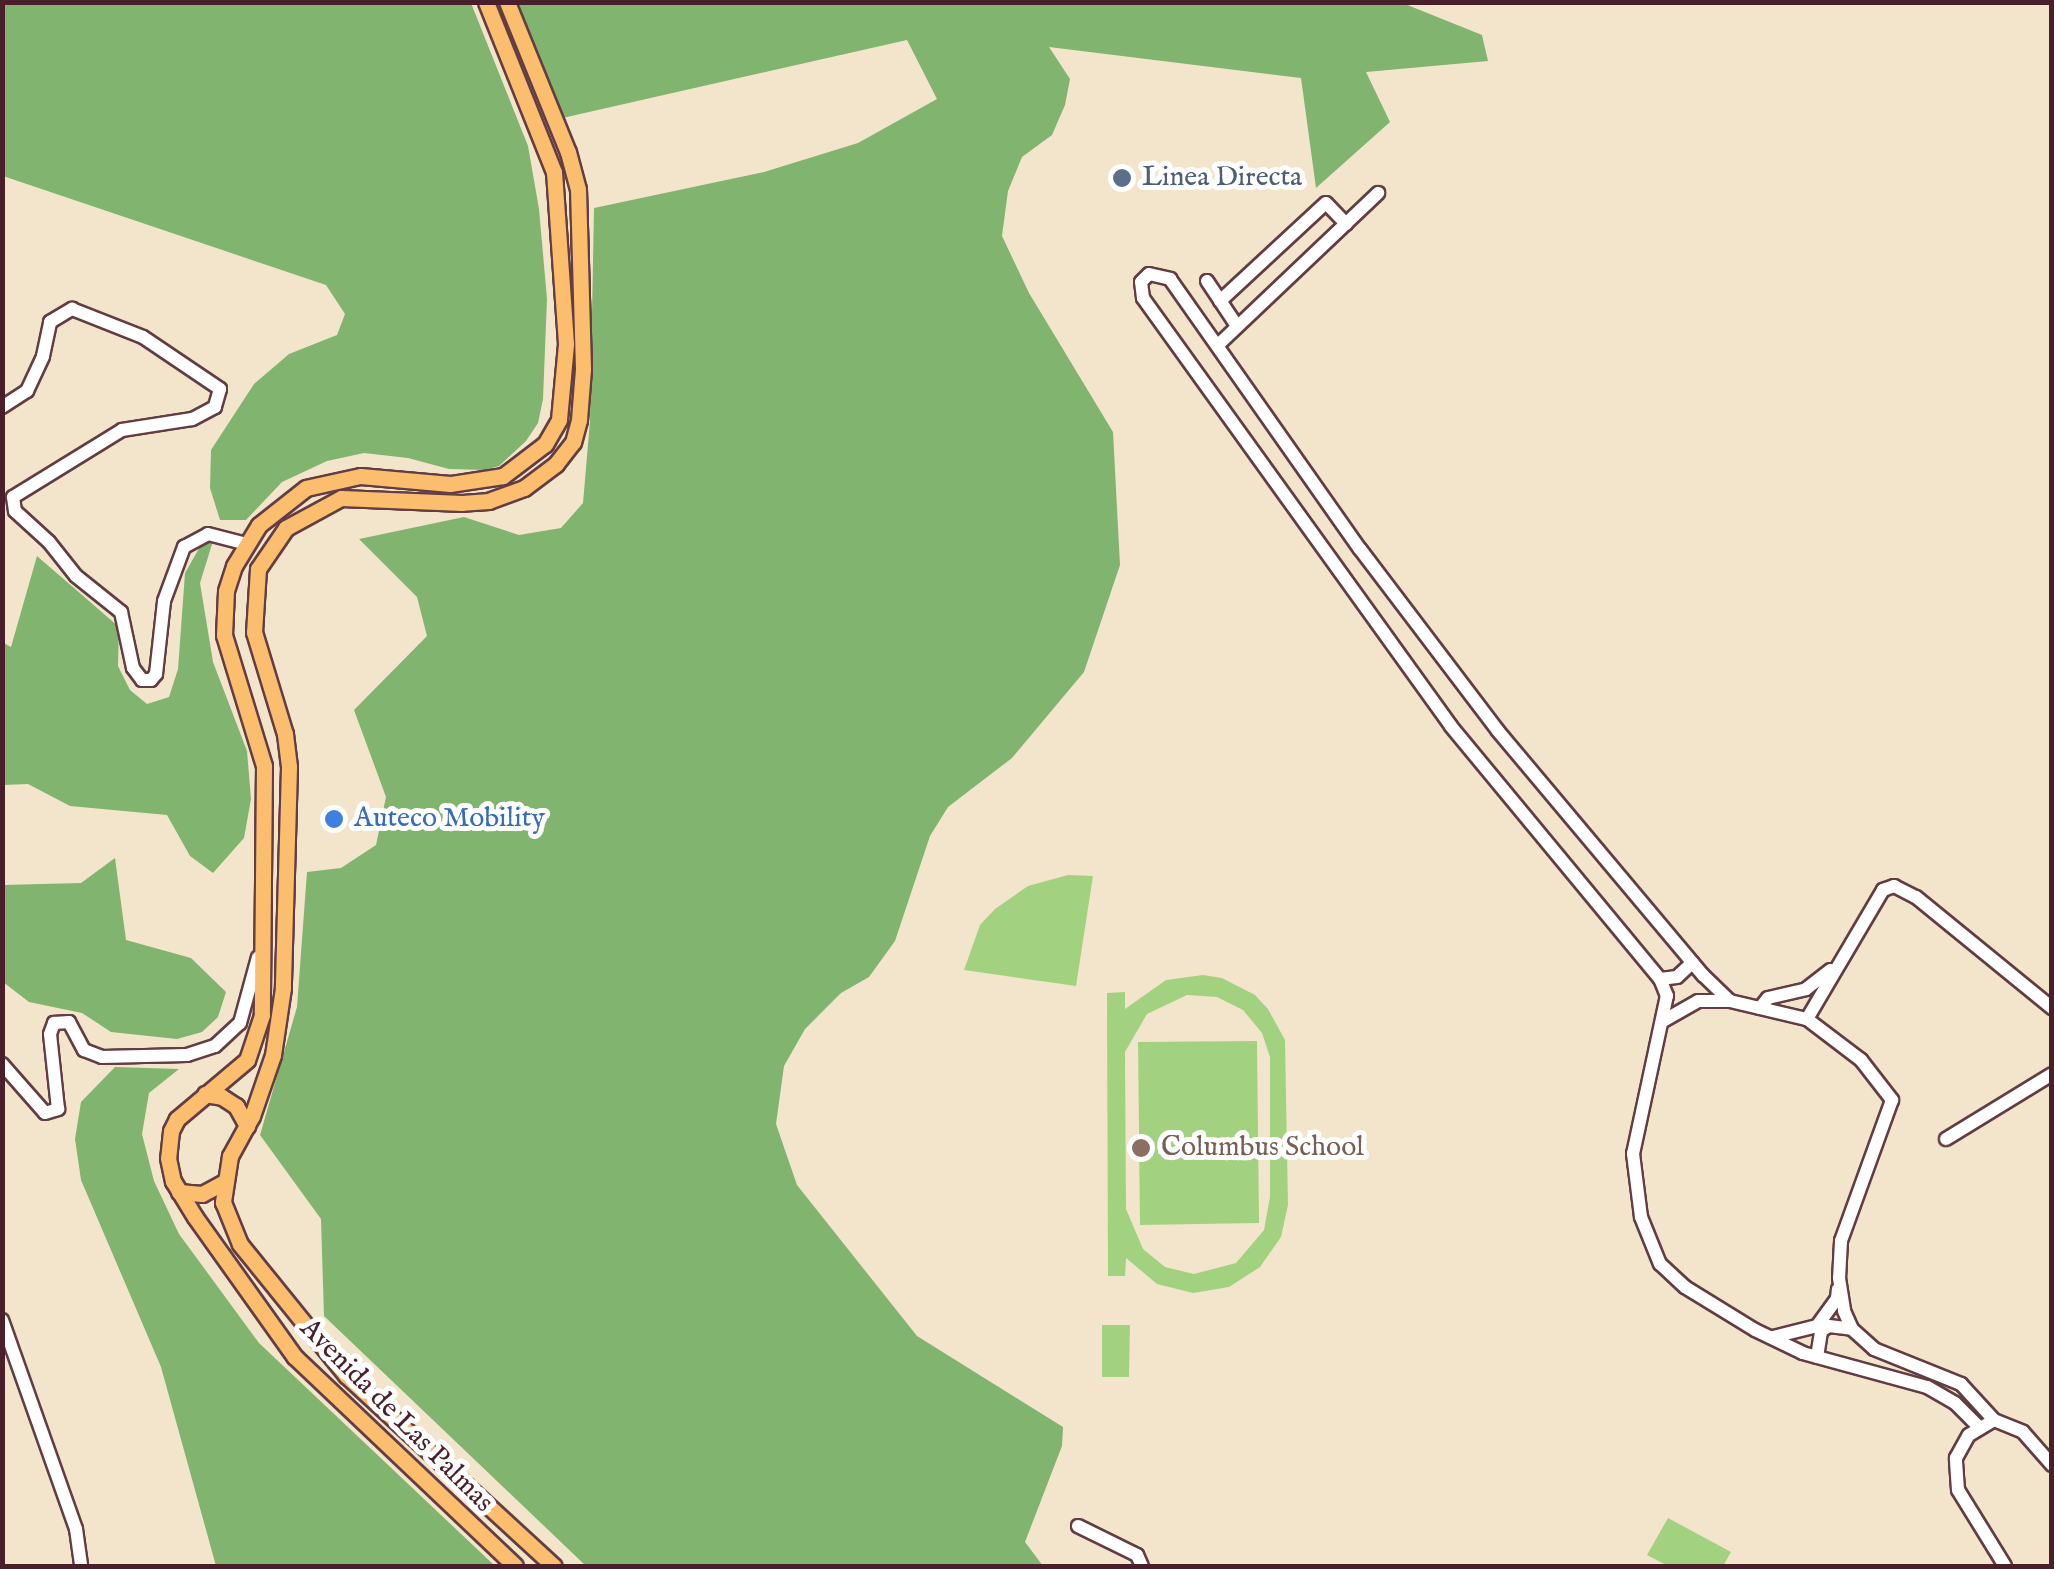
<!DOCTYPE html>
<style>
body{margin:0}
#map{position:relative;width:2054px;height:1569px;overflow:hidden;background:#f3e5cc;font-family:"IM FELL English",serif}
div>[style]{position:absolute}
.green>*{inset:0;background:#a2d280}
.forest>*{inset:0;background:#81b46e}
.roads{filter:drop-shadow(2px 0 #633d43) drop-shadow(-2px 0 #633d43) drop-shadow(0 2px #633d43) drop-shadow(0 -2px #633d43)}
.minor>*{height:12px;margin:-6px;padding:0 6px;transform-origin:6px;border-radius:6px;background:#fff}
.major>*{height:15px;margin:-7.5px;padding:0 7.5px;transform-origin:7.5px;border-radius:7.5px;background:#fabe6e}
.dots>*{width:28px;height:28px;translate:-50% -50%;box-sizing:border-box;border:5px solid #fff;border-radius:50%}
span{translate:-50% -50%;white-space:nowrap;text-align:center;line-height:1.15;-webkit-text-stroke:10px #fff;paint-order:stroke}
.service-label{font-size:28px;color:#4e5e75}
.left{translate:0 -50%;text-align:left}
.shop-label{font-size:28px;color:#366cbe}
.education-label{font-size:28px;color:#785e54}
.street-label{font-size:28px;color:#4a1f2b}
.frame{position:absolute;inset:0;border:5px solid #4a1f2b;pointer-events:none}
</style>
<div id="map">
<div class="green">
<div style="clip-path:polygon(1068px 875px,1093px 876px,1076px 986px,964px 970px,980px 925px,995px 909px,1028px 886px)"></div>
<div style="clip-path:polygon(evenodd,1203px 975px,1222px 978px,1255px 995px,1268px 1009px,1285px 1040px,1288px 1205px,1281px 1237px,1260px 1267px,1229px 1287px,1193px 1293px,1157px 1284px,1126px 1258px,1125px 1276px,1108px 1276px,1107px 993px,1125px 992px,1125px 1009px,1166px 980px,1203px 975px,1187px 995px,1217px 997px,1243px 1010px,1262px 1033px,1270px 1057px,1270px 1197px,1264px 1230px,1236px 1263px,1194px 1274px,1165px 1267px,1143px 1249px,1126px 1209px,1125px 1052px,1147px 1014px,1187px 995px)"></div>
<div style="clip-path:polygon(1257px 1041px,1259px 1223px,1140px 1225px,1138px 1042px)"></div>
<div style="clip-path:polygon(1102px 1325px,1130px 1325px,1129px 1377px,1102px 1377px)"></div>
<div style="clip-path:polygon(1668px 1518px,1731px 1552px,1723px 1566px,1668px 1566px,1647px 1555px)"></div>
</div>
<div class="forest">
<div style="clip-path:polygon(3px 2px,471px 3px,528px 146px,539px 209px,547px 299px,543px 399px,538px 423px,526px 441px,499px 466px,485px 470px,449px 469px,408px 458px,364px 453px,327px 461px,282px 482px,246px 520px,220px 520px,210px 488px,211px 450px,254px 384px,289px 354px,337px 335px,345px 314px,326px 285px,3px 176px)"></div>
<div style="clip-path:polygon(1400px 2px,1482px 35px,1488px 61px,1366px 72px,1390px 122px,1316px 188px,1301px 78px,1049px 47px,1070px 79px,1065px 105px,1052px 135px,1022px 157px,1008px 191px,1002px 236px,1029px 293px,1113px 432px,1120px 565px,1084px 672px,1012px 758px,948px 807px,930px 836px,895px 941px,869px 977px,841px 993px,805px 1029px,784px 1066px,776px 1124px,797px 1185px,917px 1336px,1063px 1427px,1062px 1446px,1025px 1542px,1043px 1566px,586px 1566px,324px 1316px,321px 1219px,260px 1135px,297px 1007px,307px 872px,341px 868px,376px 845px,386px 797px,354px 710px,427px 636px,417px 597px,359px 539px,464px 517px,519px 535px,561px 528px,583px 503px,590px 421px,594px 208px,764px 172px,858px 143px,937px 99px,907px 40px,558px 119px,516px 3px)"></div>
<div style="clip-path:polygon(213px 541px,200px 583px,213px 662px,247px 751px,251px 799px,244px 838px,213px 873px,190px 856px,167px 815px,70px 806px,28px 784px,3px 785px,2px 642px,11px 647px,37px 556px,119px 627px,118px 666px,130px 690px,147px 704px,169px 697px,178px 669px,185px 573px,201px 545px)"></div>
<div style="clip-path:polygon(115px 858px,126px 940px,191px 958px,226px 992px,218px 1017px,202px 1032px,177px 1039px,111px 1032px,82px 1013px,29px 1002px,3px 982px,3px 885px,81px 883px)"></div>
<div style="clip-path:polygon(115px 1067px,179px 1069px,149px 1093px,142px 1134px,154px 1181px,179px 1234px,259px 1343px,495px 1566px,216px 1566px,161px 1367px,81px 1180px,75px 1139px,81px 1102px)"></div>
</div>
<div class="roads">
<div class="minor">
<div style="left:1207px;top:281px;width:54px;rotate:56.3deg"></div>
<div style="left:1220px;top:301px;width:144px;rotate:-42.8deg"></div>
<div style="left:1326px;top:203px;width:29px;rotate:46deg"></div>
<div style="left:1218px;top:345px;width:221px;rotate:-43.5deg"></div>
<div style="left:2px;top:407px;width:30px;rotate:-33deg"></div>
<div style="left:27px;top:391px;width:38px;rotate:-65deg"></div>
<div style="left:43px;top:356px;width:35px;rotate:-78deg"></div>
<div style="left:50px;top:322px;width:26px;rotate:-31deg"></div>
<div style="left:72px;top:309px;width:76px;rotate:21.5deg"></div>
<div style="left:143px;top:337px;width:93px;rotate:34deg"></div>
<div style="left:220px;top:389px;width:19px;rotate:106deg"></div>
<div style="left:215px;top:407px;width:26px;rotate:152deg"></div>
<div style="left:192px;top:419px;width:71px;rotate:171.1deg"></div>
<div style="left:122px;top:430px;width:128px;rotate:148.4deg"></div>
<div style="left:13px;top:497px;width:14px;rotate:82deg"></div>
<div style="left:15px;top:511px;width:46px;rotate:42.4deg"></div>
<div style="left:49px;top:542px;width:43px;rotate:51.5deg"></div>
<div style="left:76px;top:576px;width:58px;rotate:38.7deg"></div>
<div style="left:121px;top:612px;width:57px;rotate:77.9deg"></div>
<div style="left:133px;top:668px;width:15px;rotate:53deg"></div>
<div style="left:142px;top:680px;width:9px"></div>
<div style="left:151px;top:680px;width:8px;rotate:-50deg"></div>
<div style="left:156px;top:674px;width:73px;rotate:-83.7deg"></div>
<div style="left:164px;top:601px;width:58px;rotate:-69.7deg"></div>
<div style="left:184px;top:547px;width:27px;rotate:-28deg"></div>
<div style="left:208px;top:534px;width:40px;rotate:14.4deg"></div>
<div style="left:1660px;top:979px;width:17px;rotate:-7deg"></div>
<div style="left:1677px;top:977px;width:21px;rotate:-43deg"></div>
<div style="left:1760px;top:1008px;width:13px;rotate:-51deg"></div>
<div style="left:1768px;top:998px;width:39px;rotate:-13deg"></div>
<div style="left:1806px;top:989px;width:31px;rotate:-38deg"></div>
<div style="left:1807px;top:1019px;width:150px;rotate:-59.5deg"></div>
<div style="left:1883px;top:890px;width:12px;rotate:-20deg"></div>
<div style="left:1894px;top:886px;width:25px;rotate:27deg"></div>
<div style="left:1916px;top:897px;width:176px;rotate:39.2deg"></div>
<div style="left:1663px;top:1021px;width:40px;rotate:-29.7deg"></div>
<div style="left:1698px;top:1001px;width:32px"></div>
<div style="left:2px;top:1064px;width:65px;rotate:48.7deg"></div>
<div style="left:45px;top:1113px;width:14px;rotate:-17deg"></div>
<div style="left:58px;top:1109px;width:75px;rotate:-96.1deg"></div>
<div style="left:50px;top:1034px;width:12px;rotate:-70deg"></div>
<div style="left:54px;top:1023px;width:15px;rotate:-4deg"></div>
<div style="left:69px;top:1022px;width:32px;rotate:62deg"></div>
<div style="left:84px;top:1050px;width:19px;rotate:21deg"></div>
<div style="left:102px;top:1057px;width:85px;rotate:-1.3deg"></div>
<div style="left:187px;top:1055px;width:29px;rotate:-18deg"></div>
<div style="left:215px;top:1046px;width:34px;rotate:-43deg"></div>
<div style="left:240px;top:1023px;width:68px;rotate:-74.7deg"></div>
<div style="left:1946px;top:1139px;width:124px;rotate:-31.5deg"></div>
<div style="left:2px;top:1320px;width:222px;rotate:70.5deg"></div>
<div style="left:76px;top:1529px;width:37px;rotate:82deg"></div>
<div style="left:1773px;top:1337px;width:45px;rotate:-14deg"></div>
<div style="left:1817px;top:1326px;width:34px;rotate:-54deg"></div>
<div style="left:1837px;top:1298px;width:9px;rotate:-84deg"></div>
<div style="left:1817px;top:1357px;width:26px;rotate:-81deg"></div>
<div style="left:1821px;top:1331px;width:9px;rotate:-32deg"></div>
<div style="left:1829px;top:1326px;width:23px;rotate:7deg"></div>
<div style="left:1980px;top:1428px;width:35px;rotate:-135deg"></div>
<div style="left:1955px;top:1403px;width:32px;rotate:-150deg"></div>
<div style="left:1927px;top:1387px;width:129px;rotate:-164.7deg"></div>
<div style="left:1803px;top:1353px;width:53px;rotate:-154.4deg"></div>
<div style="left:1755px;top:1330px;width:82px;rotate:-148.4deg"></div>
<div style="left:1685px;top:1287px;width:34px;rotate:-137deg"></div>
<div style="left:1660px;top:1264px;width:51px;rotate:-112deg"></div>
<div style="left:1641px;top:1217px;width:64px;rotate:-97.2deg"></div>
<div style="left:1633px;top:1154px;width:162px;rotate:-77.9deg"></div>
<div style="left:1667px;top:996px;width:18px;rotate:-112deg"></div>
<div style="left:1660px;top:979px;width:328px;rotate:-129.6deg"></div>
<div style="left:1451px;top:726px;width:527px;rotate:-125.74deg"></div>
<div style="left:1143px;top:298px;width:16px;rotate:-97deg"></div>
<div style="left:1141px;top:282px;width:11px;rotate:-45deg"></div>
<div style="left:1149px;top:274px;width:22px;rotate:13deg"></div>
<div style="left:1170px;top:279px;width:330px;rotate:54.9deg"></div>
<div style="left:1360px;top:549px;width:228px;rotate:52.8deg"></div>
<div style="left:1498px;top:731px;width:319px;rotate:50deg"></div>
<div style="left:1703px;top:975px;width:37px;rotate:44deg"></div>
<div style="left:1730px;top:1001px;width:79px;rotate:13.2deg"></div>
<div style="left:1807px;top:1019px;width:68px;rotate:37.2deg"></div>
<div style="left:1861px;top:1060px;width:51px;rotate:52.2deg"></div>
<div style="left:1892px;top:1100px;width:150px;rotate:109.9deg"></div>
<div style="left:1841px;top:1241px;width:37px;rotate:93deg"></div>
<div style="left:1839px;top:1278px;width:33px;rotate:81deg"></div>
<div style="left:1844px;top:1311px;width:20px;rotate:66deg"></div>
<div style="left:1852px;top:1329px;width:30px;rotate:42deg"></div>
<div style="left:1874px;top:1349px;width:94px;rotate:21.9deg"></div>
<div style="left:1961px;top:1384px;width:49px;rotate:47.5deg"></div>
<div style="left:1078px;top:1526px;width:66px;rotate:26.2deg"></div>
<div style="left:1137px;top:1555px;width:12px;rotate:66deg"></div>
<div style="left:2005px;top:1566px;width:89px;rotate:-121.7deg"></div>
<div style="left:1958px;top:1490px;width:32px;rotate:-94deg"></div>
<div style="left:1956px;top:1458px;width:26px;rotate:-61deg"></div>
<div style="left:1969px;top:1435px;width:29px;rotate:-31deg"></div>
<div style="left:1994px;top:1420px;width:31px;rotate:22deg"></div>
<div style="left:2023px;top:1432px;width:44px;rotate:48.7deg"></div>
</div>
<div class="major">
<div style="left:486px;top:2px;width:183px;rotate:68.2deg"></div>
<div style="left:554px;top:172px;width:172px;rotate:86deg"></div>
<div style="left:566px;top:344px;width:76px;rotate:95.3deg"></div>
<div style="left:559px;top:420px;width:28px;rotate:120deg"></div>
<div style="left:545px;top:444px;width:53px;rotate:142.7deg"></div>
<div style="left:503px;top:476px;width:54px;rotate:171.4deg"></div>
<div style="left:450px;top:484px;width:90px;rotate:-174.9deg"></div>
<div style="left:360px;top:476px;width:55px;rotate:167.5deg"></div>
<div style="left:306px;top:488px;width:60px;rotate:141.8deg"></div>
<div style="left:259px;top:525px;width:48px;rotate:121.4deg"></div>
<div style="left:234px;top:566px;width:26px;rotate:108deg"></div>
<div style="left:226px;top:591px;width:44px;rotate:92.6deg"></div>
<div style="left:224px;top:635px;width:137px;rotate:73deg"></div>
<div style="left:264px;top:766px;width:249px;rotate:90.5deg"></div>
<div style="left:262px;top:1015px;width:47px;rotate:108.4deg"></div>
<div style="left:247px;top:1060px;width:92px;rotate:139.9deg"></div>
<div style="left:177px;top:1119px;width:13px;rotate:117deg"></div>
<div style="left:171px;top:1131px;width:27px;rotate:96deg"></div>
<div style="left:168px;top:1158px;width:24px;rotate:78deg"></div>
<div style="left:173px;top:1181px;width:42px;rotate:58.6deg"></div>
<div style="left:195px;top:1217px;width:172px;rotate:54.5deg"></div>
<div style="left:295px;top:1357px;width:303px;rotate:43.5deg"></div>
<div style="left:507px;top:2px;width:162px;rotate:67.9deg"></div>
<div style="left:568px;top:152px;width:38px;rotate:75deg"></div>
<div style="left:578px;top:189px;width:180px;rotate:88.4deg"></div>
<div style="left:583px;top:369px;width:51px;rotate:94.5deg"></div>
<div style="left:579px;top:420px;width:23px;rotate:105deg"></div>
<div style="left:573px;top:442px;width:28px;rotate:128deg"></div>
<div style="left:556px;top:464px;width:40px;rotate:143deg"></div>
<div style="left:524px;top:488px;width:37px;rotate:160deg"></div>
<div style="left:489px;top:501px;width:27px;rotate:176deg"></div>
<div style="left:462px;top:503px;width:121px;rotate:-177.6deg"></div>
<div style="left:341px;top:498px;width:63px;rotate:151.4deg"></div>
<div style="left:286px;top:528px;width:50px;rotate:124.3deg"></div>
<div style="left:258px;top:569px;width:63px;rotate:93.6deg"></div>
<div style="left:254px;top:632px;width:107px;rotate:73.1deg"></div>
<div style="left:285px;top:734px;width:33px;rotate:83deg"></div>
<div style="left:289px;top:767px;width:221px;rotate:91.6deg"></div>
<div style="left:283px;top:988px;width:68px;rotate:98.5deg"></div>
<div style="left:273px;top:1055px;width:65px;rotate:109deg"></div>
<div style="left:252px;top:1116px;width:46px;rotate:118.8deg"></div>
<div style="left:230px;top:1156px;width:47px;rotate:98.7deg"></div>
<div style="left:223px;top:1202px;width:45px;rotate:68deg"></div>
<div style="left:240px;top:1244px;width:169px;rotate:51deg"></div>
<div style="left:346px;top:1375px;width:282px;rotate:42.6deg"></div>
<div style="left:205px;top:1094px;width:17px;rotate:10deg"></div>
<div style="left:222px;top:1097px;width:17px;rotate:33deg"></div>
<div style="left:236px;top:1106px;width:23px;rotate:61deg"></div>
<div style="left:179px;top:1192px;width:23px;rotate:5deg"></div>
<div style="left:202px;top:1194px;width:24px;rotate:-28deg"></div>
</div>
</div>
<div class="dots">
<div style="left:1122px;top:178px;background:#5c6f8a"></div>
<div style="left:334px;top:819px;background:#3f7fe0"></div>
<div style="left:1141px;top:1148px;background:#8d6e63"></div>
</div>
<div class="service-label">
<span class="left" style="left:1142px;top:178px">Linea Directa</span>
</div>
<div class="shop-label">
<span class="left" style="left:354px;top:819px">Auteco Mobility</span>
</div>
<div class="education-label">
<span class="left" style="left:1161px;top:1148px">Columbus School</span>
</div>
<div class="street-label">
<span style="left:396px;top:1416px;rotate:45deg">Avenida de Las Palmas</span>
</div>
<div class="frame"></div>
</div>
